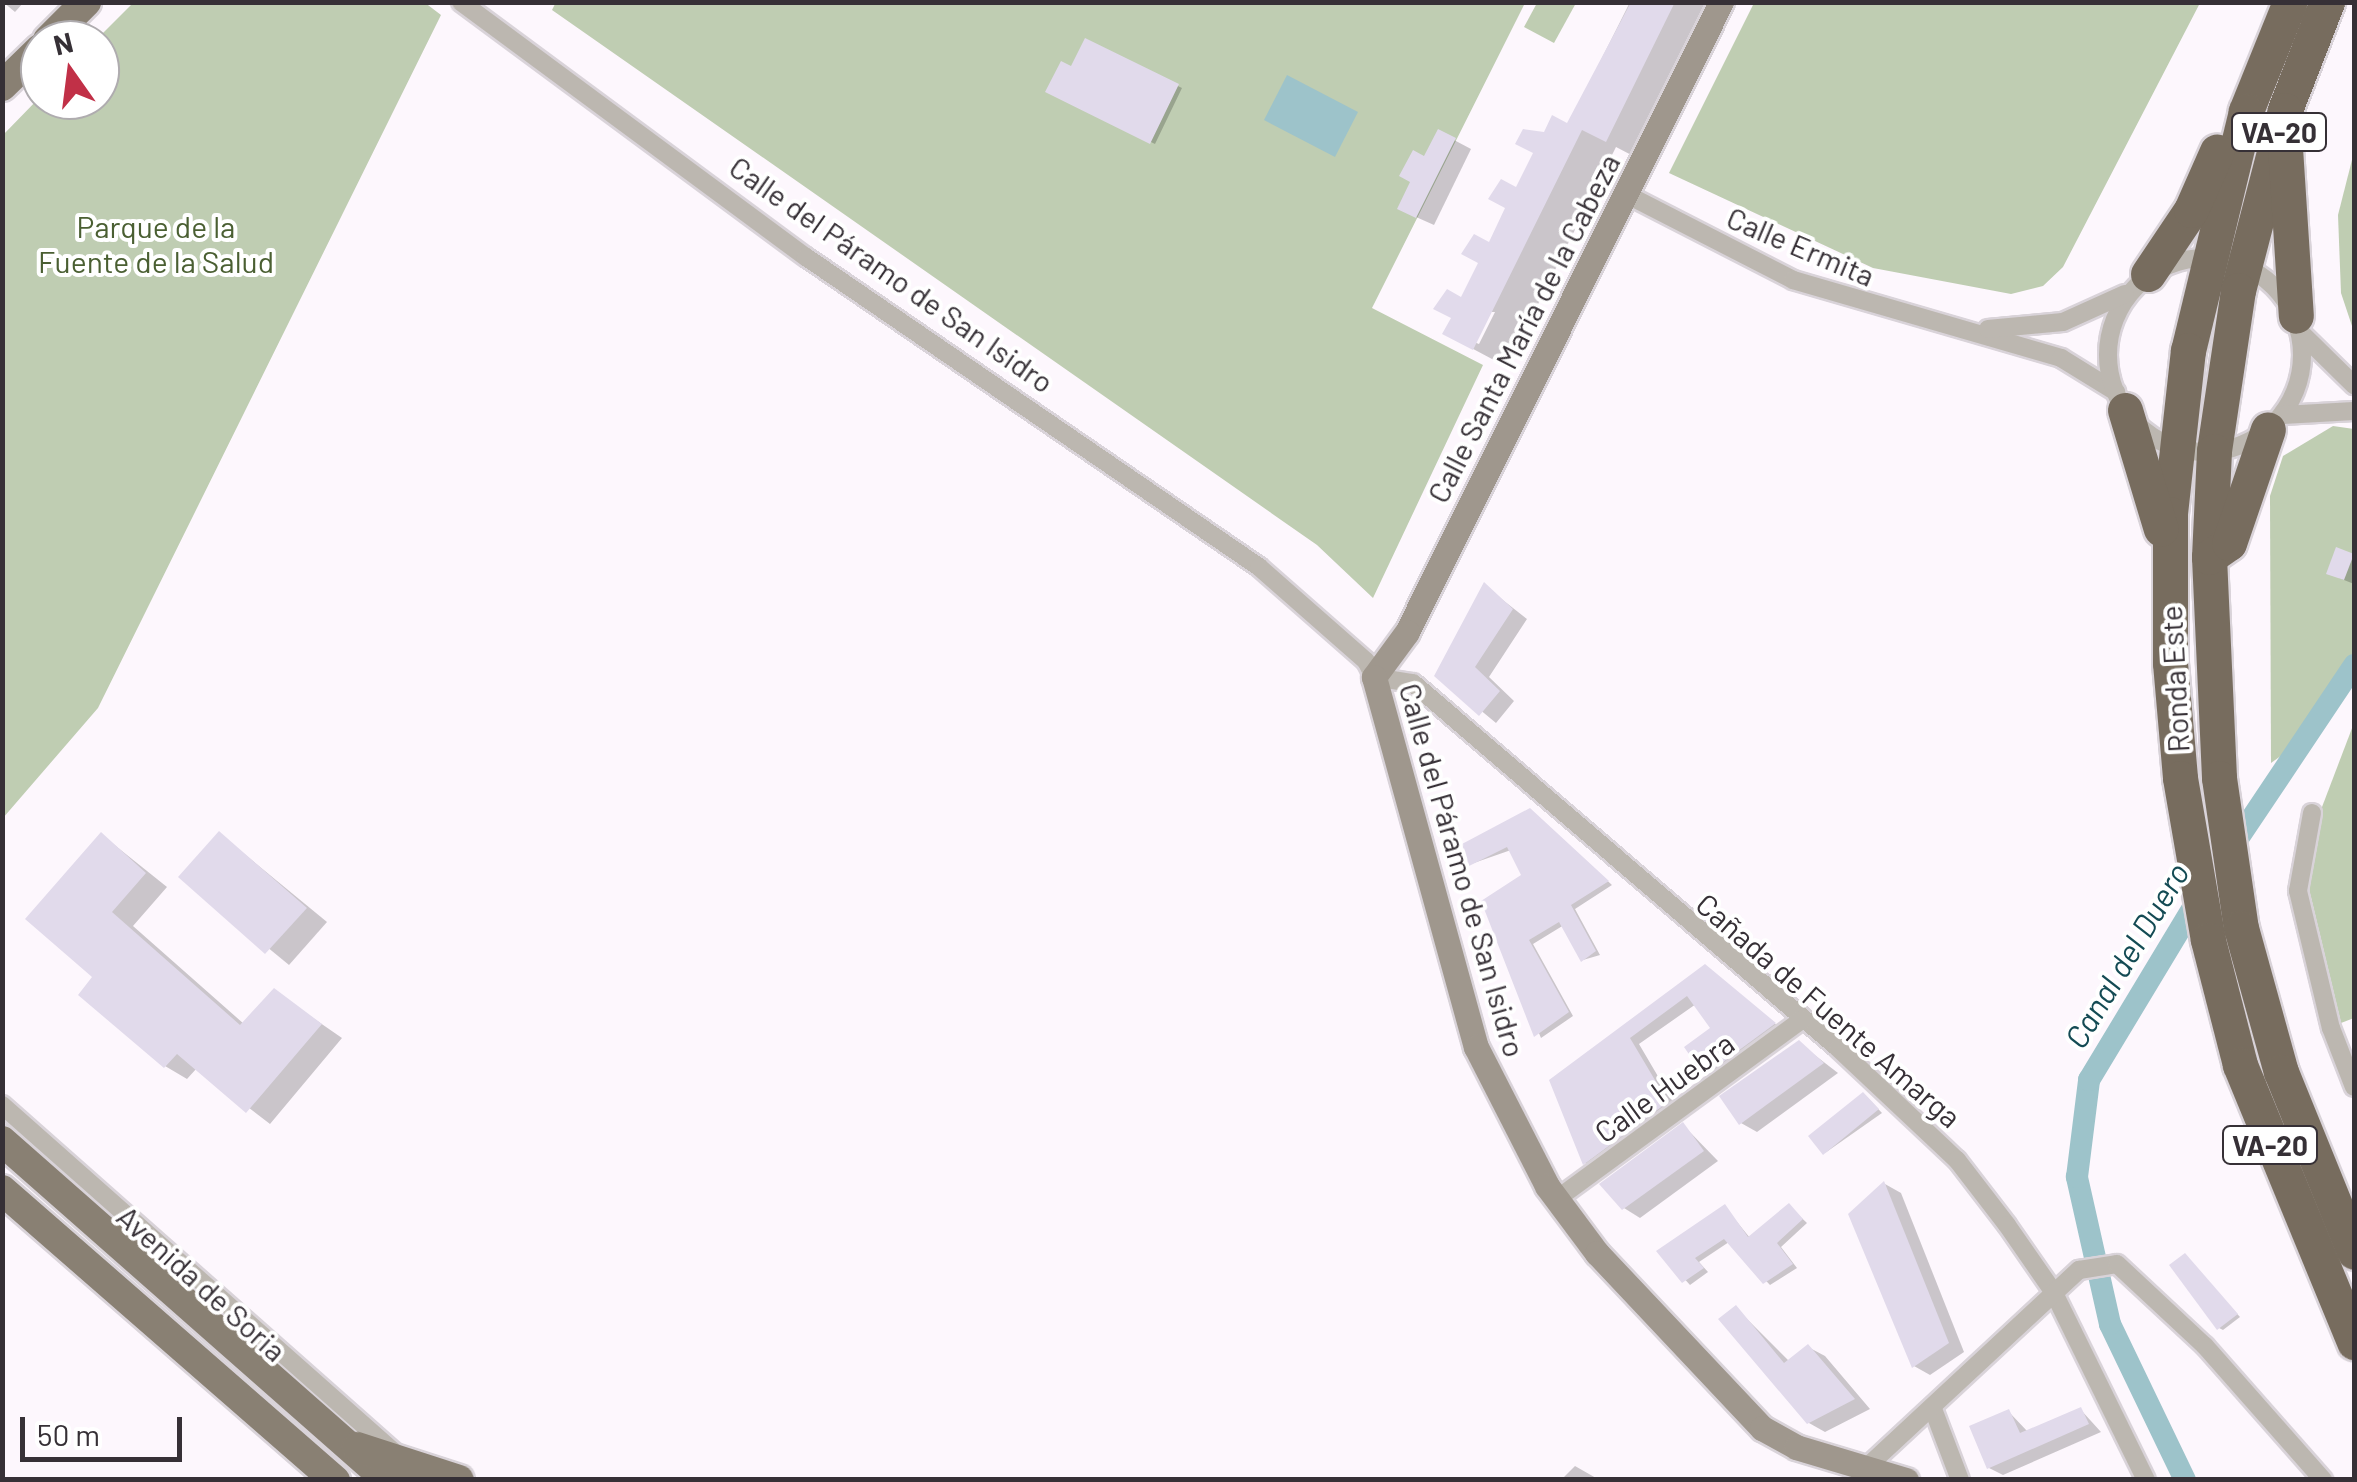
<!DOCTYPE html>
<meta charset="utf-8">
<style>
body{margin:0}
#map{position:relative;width:2357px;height:1482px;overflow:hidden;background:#fdf7fd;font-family:Barlow,sans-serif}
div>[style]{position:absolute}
.green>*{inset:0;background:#bfcdb2}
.water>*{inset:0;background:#9dc3ca}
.shadow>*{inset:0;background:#0003}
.canal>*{height:22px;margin:-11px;padding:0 11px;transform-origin:11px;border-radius:11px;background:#9dc3ca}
.building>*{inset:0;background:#e1daeb}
.roads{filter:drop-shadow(2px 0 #d9d3d9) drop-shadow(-2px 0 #d9d3d9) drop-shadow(0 2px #d9d3d9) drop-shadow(0 -2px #d9d3d9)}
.street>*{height:18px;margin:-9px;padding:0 9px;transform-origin:9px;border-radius:9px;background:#bcb7b0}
.street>.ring{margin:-9px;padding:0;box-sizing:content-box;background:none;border:18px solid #bcb7b0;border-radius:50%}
.secondary>*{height:25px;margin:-12.5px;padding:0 12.5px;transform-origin:12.5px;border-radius:12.5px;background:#9f978d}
.primary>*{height:30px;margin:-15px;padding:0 15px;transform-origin:15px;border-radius:15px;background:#898073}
.highway>*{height:35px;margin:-17.5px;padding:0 17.5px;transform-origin:17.5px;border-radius:17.5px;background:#776c5e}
span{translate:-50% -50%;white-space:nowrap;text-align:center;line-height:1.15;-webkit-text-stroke:8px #fff;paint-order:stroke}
.shield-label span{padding:2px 8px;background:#fff;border:2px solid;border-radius:8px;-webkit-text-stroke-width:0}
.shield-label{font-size:28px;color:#363036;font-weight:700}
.park-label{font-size:30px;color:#4a5f32}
.street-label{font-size:30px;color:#363036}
.water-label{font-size:32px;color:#144b54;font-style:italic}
.frame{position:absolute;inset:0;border:5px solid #363036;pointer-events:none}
.north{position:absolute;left:20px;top:20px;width:100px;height:100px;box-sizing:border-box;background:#fff;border:2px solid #afacaf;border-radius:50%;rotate:346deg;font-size:28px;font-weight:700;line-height:40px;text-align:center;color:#363036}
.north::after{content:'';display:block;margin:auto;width:35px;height:45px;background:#c13047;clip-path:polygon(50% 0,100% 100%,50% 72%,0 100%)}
.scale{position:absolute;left:20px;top:1417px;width:162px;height:45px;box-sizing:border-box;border:5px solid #363036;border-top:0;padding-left:12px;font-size:30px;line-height:35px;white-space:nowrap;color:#363036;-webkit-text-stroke:8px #fff;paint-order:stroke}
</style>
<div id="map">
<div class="green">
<div style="clip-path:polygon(556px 2px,1525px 3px,1372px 308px,1483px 365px,1373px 598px,1317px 545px,552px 10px)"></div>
<div style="clip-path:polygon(133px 3px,424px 2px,441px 15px,98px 708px,3px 818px,3px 135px,40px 97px,100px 100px,96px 40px)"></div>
<div style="clip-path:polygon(1537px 3px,1576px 3px,1554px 43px,1524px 27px)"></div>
<div style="clip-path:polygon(1754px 3px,1754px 2px,2200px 3px,2063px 267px,2043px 286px,2011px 294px,1873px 268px,1669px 173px)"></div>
<div style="clip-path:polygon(2354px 152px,2354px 332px,2341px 293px,2338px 215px)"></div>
<div style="clip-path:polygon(2333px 426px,2354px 429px,2354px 653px,2296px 745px,2271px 763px,2270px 496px,2283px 456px)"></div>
<div style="clip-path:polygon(2354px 723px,2354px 1018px,2341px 1023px,2308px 885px,2322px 807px)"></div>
</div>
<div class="water">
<div style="clip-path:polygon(1287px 75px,1358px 112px,1335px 157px,1264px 120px)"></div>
</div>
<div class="shadow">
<div style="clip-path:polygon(3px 2px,24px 2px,15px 12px)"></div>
<div style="clip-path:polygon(evenodd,1630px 2px,1717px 2px,1639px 159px,1616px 147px,1507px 367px,1445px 334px,1545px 135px,1568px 126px,1630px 2px,1489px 312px,1495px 312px,1479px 344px,1474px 342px,1489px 312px)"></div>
<div style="clip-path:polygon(1086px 41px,1182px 88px,1155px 144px,1048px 91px,1072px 69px)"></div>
<div style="clip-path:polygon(1439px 132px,1471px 149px,1434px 225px,1416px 217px,1426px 159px)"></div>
<div style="clip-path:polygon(2338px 551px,2354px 558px,2354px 584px,2339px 578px)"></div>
<div style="clip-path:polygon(1485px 586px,1527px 619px,1489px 677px,1514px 701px,1496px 723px,1438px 675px)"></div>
<div style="clip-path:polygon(1536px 815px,1612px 885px,1575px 909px,1600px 955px,1583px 960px,1564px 925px,1533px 944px,1573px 1016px,1541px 1038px,1484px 902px,1524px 876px,1511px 850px,1471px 864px)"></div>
<div style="clip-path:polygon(220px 834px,327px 922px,289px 965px,182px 877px)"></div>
<div style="clip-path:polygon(102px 835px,167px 887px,133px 926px,244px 1024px,274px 991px,342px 1038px,270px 1124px,197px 1068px,187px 1079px,165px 1066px,96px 977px)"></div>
<div style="clip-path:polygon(1705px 966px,1784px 1031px,1717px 1080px,1706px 1074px,1714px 1028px,1696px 1004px,1639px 1044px,1676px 1107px,1595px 1169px,1585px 1163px,1552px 1081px)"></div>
<div style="clip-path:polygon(1799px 1043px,1838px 1073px,1757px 1132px,1741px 1123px)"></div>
<div style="clip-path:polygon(1867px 1097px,1882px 1113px,1825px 1153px)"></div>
<div style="clip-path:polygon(1683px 1125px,1718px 1161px,1640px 1218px,1624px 1208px)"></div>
<div style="clip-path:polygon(1885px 1184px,1901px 1193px,1964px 1352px,1930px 1375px,1914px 1366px)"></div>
<div style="clip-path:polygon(1789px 1206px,1807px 1223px,1781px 1247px,1797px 1268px,1770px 1285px,1729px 1242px,1699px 1262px,1708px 1272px,1690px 1285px,1659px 1251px,1725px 1207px,1750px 1238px)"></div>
<div style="clip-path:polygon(2185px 1256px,2240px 1317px,2223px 1330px,2219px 1328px)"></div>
<div style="clip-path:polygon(1736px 1308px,1790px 1362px,1808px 1347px,1825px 1356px,1870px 1409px,1825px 1432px,1809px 1423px)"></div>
<div style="clip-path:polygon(2081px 1410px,2101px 1432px,2003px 1475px,1989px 1468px,2009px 1412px,2028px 1432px)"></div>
<div style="clip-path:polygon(1575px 1466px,1596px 1478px,1598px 1480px,1561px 1480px)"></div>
</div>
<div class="canal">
<div style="left:2229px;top:852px;width:225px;rotate:-56.2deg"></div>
<div style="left:2185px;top:1480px;width:173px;rotate:-115.7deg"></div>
<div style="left:2110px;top:1324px;width:151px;rotate:-102.7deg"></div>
<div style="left:2077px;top:1177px;width:98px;rotate:-82.9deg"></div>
<div style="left:2089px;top:1080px;width:221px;rotate:-58.9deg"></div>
</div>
<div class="building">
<div style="clip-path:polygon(1631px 2px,1675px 2px,1606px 142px,1582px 130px,1473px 350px,1442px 334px,1451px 318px,1433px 309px,1447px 289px,1461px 297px,1478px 263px,1461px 254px,1474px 234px,1489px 242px,1505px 208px,1488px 199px,1501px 179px,1516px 187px,1533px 153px,1515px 144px,1523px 129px,1544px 132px,1552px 115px,1567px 123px)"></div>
<div style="clip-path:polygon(1085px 38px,1179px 84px,1150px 144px,1045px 92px,1061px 61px,1071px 66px)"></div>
<div style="clip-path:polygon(1438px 129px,1456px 138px,1416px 218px,1397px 209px,1410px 182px,1399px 176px,1413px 150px,1424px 156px)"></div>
<div style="clip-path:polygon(2336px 547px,2354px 554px,2344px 580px,2326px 574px)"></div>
<div style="clip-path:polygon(1484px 582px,1513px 609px,1475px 667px,1500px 691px,1479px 716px,1434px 676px)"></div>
<div style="clip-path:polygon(1530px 808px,1609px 881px,1571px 905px,1596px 951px,1581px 962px,1559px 922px,1529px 940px,1569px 1012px,1534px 1037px,1481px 901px,1521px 875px,1507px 847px,1469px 866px,1462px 844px)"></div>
<div style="clip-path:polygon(219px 831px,307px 908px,265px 954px,178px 877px)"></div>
<div style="clip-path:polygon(101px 832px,146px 873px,112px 912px,240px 1025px,274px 988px,322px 1024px,246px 1113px,177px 1054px,164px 1068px,78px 995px,92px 977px,25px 919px)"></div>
<div style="clip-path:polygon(1705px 964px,1776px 1023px,1704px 1076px,1684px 1047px,1710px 1028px,1687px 996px,1630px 1038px,1668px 1102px,1583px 1165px,1549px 1080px)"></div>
<div style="clip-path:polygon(1799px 1040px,1824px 1063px,1739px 1125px,1719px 1096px)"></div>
<div style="clip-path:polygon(1863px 1092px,1879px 1109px,1823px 1155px,1808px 1136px)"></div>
<div style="clip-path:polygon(1683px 1122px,1704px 1151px,1622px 1210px,1599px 1184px)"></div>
<div style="clip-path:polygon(1884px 1181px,1949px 1343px,1912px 1368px,1848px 1214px)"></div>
<div style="clip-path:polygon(1789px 1203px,1803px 1219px,1777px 1243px,1793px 1264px,1763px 1284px,1724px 1239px,1695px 1258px,1704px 1268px,1682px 1283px,1656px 1251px,1725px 1204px,1748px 1237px)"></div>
<div style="clip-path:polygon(2185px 1253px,2238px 1314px,2217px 1330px,2169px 1265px)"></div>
<div style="clip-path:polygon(1736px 1305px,1784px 1363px,1808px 1344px,1855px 1399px,1807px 1424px,1718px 1319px)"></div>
<div style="clip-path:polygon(2081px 1407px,2089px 1424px,1987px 1469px,1969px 1426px,2009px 1409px,2020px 1433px)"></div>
</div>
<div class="roads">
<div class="street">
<div style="left:461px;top:2px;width:429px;rotate:36.5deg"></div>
<div style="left:806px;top:257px;width:549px;rotate:34.38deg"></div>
<div style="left:1259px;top:567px;width:142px;rotate:41.3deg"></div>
<div style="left:1366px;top:661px;width:18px;rotate:63deg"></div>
<div style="left:1374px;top:677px;width:39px;rotate:9deg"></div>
<div style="left:1413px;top:683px;width:560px;rotate:40.66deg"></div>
<div style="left:1838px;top:1048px;width:163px;rotate:43.3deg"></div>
<div style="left:1957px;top:1160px;width:82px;rotate:52.4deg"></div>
<div style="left:2007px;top:1225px;width:83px;rotate:55.3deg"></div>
<div style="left:2054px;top:1293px;width:208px;rotate:63.8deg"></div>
<div style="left:1626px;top:194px;width:188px;rotate:27.2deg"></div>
<div style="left:1793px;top:280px;width:279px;rotate:16.2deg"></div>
<div style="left:2061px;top:358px;width:65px;rotate:31.7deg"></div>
<div class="ring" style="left:2108px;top:258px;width:176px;height:176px"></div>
<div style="left:1988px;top:329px;width:75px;rotate:-5.3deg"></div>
<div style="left:2063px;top:322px;width:68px;rotate:-24.3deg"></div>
<div style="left:2300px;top:332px;width:76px;rotate:44.5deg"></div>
<div style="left:2283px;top:415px;width:71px;rotate:-3.2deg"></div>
<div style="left:2312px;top:813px;width:79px;rotate:100.2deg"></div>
<div style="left:2298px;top:891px;width:141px;rotate:76.5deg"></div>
<div style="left:2331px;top:1028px;width:63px;rotate:68.7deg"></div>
<div style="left:2px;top:1105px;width:525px;rotate:41.52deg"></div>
<div style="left:1557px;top:1199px;width:305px;rotate:-36.2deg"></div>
<div style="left:1933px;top:1409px;width:76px;rotate:69.2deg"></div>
<div style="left:1869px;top:1465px;width:287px;rotate:-42.9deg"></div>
<div style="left:2079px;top:1270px;width:38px;rotate:-9deg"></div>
<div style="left:2117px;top:1264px;width:120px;rotate:43deg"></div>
<div style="left:2205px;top:1346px;width:179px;rotate:48.6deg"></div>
</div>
<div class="secondary">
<div style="left:1721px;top:2px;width:704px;rotate:116.49deg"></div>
<div style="left:1407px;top:632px;width:56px;rotate:126.3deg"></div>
<div style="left:1374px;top:677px;width:384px;rotate:74.6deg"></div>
<div style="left:1476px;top:1047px;width:156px;rotate:62.9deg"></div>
<div style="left:1547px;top:1186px;width:84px;rotate:53.3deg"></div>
<div style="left:1597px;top:1253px;width:241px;rotate:46.7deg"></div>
<div style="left:1762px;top:1428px;width:39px;rotate:29deg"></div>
<div style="left:1796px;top:1447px;width:115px;rotate:16.7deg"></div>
</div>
<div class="primary">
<div style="left:48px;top:40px;width:54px;rotate:-45deg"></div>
<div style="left:2px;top:86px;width:53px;rotate:-44.2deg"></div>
<div style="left:2px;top:1141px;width:513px;rotate:41.36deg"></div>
<div style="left:2px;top:1190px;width:442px;rotate:41.1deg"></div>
<div style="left:357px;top:1447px;width:107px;rotate:17.9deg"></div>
</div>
<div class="highway">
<div style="left:2290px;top:2px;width:118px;rotate:112deg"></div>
<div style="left:2246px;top:111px;width:246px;rotate:103.6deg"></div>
<div style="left:2188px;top:350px;width:165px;rotate:96.3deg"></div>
<div style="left:2170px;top:514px;width:149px;rotate:90deg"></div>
<div style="left:2170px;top:663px;width:115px;rotate:85deg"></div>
<div style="left:2180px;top:778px;width:164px;rotate:80.2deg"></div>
<div style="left:2208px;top:940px;width:129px;rotate:75.6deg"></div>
<div style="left:2240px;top:1065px;width:300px;rotate:67.6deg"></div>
<div style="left:2327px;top:2px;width:116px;rotate:111.3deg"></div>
<div style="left:2285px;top:110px;width:186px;rotate:104.6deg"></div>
<div style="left:2238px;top:290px;width:163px;rotate:98.5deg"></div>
<div style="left:2214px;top:451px;width:106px;rotate:92.7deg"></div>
<div style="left:2209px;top:557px;width:221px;rotate:87.4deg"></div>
<div style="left:2219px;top:778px;width:152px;rotate:81.7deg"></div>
<div style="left:2241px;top:928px;width:149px;rotate:74.5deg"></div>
<div style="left:2281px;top:1072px;width:194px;rotate:67.9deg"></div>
<div style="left:2285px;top:148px;width:168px;rotate:86.3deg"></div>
<div style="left:2148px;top:274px;width:77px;rotate:-56.1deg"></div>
<div style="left:2191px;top:210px;width:64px;rotate:-66.2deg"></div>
<div style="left:2125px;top:410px;width:124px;rotate:73.2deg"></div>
<div style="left:2209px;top:557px;width:24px;rotate:-35deg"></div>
<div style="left:2229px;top:543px;width:120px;rotate:-71.1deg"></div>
</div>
</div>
<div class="shield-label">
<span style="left:2279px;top:132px">VA-20</span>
<span style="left:2270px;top:1145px">VA-20</span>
</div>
<div class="park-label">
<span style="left:156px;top:243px">Parque de la<br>Fuente de la Salud</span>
</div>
<div class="street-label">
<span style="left:1801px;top:246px;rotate:23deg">Calle Ermita</span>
<span style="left:892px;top:274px;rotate:35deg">Calle del Páramo de San Isidro</span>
<span style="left:1523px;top:328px;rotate:-63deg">Calle Santa María de la Cabeza</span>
<span style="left:2174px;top:679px;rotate:-93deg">Ronda Este</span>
<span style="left:1463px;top:870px;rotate:74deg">Calle del Páramo de San Isidro</span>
<span style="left:1829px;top:1010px;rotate:41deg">Cañada de Fuente Amarga</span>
<span style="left:1664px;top:1087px;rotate:-36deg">Calle Huebra</span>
<span style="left:202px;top:1283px;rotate:42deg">Avenida de Soria</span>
</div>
<div class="water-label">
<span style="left:2126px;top:955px;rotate:-59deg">Canal del Duero</span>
</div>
<div class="frame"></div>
<div class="north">N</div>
<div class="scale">50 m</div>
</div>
